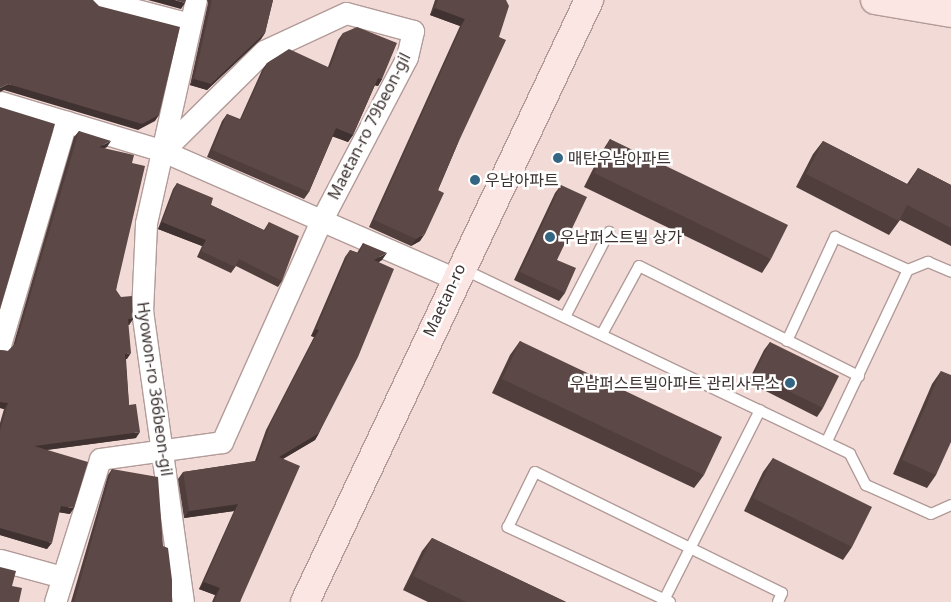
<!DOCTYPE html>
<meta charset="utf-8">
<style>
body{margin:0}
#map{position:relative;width:951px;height:602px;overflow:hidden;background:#f2dad7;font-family:"Noto Sans","Noto Sans KR",sans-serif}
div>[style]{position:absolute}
.roads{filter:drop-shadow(1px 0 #b29b98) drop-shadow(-1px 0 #b29b98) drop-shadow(0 1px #b29b98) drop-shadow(0 -1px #b29b98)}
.lane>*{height:10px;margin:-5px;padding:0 5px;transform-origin:5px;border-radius:5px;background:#fff}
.street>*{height:21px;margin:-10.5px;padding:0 10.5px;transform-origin:10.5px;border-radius:10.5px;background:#fff}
.secondary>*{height:28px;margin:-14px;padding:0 14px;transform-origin:14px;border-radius:14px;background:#fbe6e3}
.wall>*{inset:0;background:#4f3e3c}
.shaded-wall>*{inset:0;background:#403231}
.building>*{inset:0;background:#5c4846}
.dots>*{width:14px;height:14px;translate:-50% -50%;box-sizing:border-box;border:2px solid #fff;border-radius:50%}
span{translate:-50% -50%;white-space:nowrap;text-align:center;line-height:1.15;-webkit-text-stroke:5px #fff;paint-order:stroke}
.street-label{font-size:16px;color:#3c3231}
.poi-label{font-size:16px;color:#3c3231}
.left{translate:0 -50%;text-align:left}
.right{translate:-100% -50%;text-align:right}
</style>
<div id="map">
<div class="roads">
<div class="lane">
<div style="left:463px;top:269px;width:429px;rotate:25.5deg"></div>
<div style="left:850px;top:454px;width:35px;rotate:63deg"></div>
<div style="left:866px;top:485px;width:71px;rotate:24deg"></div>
<div style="left:931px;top:514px;width:22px;rotate:-24deg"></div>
<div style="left:565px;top:317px;width:96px;rotate:-62.6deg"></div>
<div style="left:602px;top:334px;width:77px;rotate:-61.4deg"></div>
<div style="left:639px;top:266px;width:246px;rotate:26.6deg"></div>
<div style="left:787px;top:341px;width:115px;rotate:-65.2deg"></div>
<div style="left:835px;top:237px;width:80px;rotate:24.3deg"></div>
<div style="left:827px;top:441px;width:189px;rotate:-64.7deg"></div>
<div style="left:908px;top:270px;width:22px;rotate:-22deg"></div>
<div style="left:928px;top:262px;width:25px;rotate:23deg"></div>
<div style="left:663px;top:602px;width:215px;rotate:-63.2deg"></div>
<div style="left:670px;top:602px;width:179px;rotate:-155.2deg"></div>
<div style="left:508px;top:527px;width:61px;rotate:-63.9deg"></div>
<div style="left:535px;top:472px;width:275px;rotate:26.1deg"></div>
<div style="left:782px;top:593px;width:10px;rotate:114deg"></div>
</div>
<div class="street">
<div style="left:98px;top:0;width:95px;rotate:14.6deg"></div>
<div style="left:0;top:102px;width:170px;rotate:16.7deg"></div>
<div style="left:163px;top:151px;width:318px;rotate:23.6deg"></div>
<div style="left:0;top:345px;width:233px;rotate:-73.5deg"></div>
<div style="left:0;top:560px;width:64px;rotate:15.3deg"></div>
<div style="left:55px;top:602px;width:150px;rotate:-72.5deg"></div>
<div style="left:100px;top:459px;width:123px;rotate:-7.9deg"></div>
<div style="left:222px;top:442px;width:242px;rotate:-65.9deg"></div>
<div style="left:321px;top:221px;width:185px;rotate:-62.3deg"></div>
<div style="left:407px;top:57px;width:27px;rotate:-77deg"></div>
<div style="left:413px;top:31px;width:69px;rotate:-165deg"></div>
<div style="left:346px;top:13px;width:90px;rotate:155.1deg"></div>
<div style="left:264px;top:51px;width:142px;rotate:135.3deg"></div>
<div style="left:183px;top:602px;width:293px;rotate:-98deg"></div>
<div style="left:142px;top:312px;width:89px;rotate:-87.4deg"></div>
<div style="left:146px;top:223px;width:229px;rotate:-77.4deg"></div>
</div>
<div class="secondary">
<div style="left:875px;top:0;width:77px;rotate:9.7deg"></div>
<div style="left:305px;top:602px;width:666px;rotate:-64.74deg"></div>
</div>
</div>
<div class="wall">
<div style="clip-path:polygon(207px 0,273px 0,265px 33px,261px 39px,207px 90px,190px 85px,208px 3px)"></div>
<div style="clip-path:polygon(435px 0,506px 0,458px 143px,438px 190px,420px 241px,411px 246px,369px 227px,460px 26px,430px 15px)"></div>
<div style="clip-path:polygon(343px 33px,382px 79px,378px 86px,375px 85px,353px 135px,348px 142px,333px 136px,309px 192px,304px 199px,207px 157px,222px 121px,227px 114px,240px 119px,262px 70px,267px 63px,328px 67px,338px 40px)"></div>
<div style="clip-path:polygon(79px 131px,107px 147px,104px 148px,132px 163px,116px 290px,133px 319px,129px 325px,128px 325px,127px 359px,126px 359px,129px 405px,136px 438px,47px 450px,70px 514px,59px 512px,47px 549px,0 535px,0 423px,4px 409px,0 408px,0 350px,8px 351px,13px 346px,74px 137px)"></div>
<div style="clip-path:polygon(610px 139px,771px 259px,762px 273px,584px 187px,601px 153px)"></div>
<div style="clip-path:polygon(823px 141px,907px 184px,918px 168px,951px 185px,951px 246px,900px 220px,889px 235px,796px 187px,813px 154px)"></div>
<div style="clip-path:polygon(177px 183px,211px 205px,264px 230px,269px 222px,282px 281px,278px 287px,236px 266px,231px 273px,197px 257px,202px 246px,158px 229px,173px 189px)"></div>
<div style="clip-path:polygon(561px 185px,557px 260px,565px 293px,559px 301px,514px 280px,555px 193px)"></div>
<div style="clip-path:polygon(363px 243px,382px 260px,379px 262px,319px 433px,315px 440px,283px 459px,240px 602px,212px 602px,215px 595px,199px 589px,234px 511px,184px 518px,178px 479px,183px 472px,255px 461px,266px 430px,314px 337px,311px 336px,345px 257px,350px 250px,357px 253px)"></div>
<div style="clip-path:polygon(520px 341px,704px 475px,694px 488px,492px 393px,510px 355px)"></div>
<div style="clip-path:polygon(770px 342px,823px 408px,817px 417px,748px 382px,764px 350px)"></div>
<div style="clip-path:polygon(941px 371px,936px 475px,927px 488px,893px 474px,932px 384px)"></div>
<div style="clip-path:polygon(773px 458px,852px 547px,843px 560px,744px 511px,763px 472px)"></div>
<div style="clip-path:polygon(112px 469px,163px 546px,172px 602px,71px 602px,108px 475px)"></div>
<div style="clip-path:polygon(432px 538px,566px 602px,428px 602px,403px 590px,422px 551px)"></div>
</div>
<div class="shaded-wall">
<div style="clip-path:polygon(148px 0,175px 0,185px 3px,181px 9px)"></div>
<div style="clip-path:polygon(435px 8px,465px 19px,460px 26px,430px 15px)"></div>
<div style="clip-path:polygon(265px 33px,261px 39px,207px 90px,190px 85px,194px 79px)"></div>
<div style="clip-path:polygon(378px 78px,382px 79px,378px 86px,373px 85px)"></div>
<div style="clip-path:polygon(8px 84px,159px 115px,155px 121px,138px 130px,4px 90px,0 92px,0 88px)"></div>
<div style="clip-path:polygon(336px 128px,353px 135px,348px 142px,331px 136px)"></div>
<div style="clip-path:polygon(111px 141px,107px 147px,95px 153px,99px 147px)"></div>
<div style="clip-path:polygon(162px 222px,206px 240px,202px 246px,158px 229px)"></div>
<div style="clip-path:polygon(425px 234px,420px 241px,411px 246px,416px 239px)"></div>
<div style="clip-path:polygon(387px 253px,382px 260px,369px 267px,374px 260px)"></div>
<div style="clip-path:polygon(128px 319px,133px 319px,129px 325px,124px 325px)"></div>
<div style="clip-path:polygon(316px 329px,319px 330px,314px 337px,311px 336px)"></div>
<div style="clip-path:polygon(131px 353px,127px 359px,121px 360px,125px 354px)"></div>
<div style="clip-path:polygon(0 402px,8px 403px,4px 409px,0 408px)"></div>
<div style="clip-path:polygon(140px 432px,136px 438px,30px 452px,34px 446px)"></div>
<div style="clip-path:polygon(319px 433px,315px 440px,274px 464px,279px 457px)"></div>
<div style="clip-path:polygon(238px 504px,234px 511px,184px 518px,189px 511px)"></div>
<div style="clip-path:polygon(61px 506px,74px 508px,70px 514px,57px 512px)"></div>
<div style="clip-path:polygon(0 528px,52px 543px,47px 549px,0 535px)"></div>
<div style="clip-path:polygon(204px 582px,220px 588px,215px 595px,199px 589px)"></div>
</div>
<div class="building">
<div style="clip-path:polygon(0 0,93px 0,99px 6px,180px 27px,159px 115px,142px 124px,8px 84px,0 88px)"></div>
<div style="clip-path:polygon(175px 0,186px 0,185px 3px)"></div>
<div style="clip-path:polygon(212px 0,273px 0,265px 33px,211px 84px,194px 79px)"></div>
<div style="clip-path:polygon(438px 0,506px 0,509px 6px,499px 37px,506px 40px,458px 143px,438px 190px,444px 193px,425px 234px,416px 239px,374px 220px,465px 19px,435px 8px)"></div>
<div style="clip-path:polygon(357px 27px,397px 43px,382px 79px,378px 78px,353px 135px,336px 128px,309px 192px,212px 150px,227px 114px,241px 120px,267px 63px,289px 49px,330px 68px,343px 33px)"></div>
<div style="clip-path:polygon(0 107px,55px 124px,0 309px)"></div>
<div style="clip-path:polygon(79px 131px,111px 141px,99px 147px,134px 155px,132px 163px,145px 166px,116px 290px,121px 297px,132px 296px,133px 319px,128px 319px,131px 353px,125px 354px,129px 405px,136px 404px,140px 432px,34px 446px,88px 462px,74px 508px,61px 506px,52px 543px,0 528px,0 431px,8px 403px,0 402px,0 350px,8px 351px,16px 343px)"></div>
<div style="clip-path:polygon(610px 139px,788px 225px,771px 259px,594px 173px)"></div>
<div style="clip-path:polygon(823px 141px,909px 185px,918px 168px,951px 185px,951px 228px,907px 205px,899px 221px,806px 174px)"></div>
<div style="clip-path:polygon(177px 183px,213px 198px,211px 205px,265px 231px,269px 222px,299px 236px,282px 281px,239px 259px,235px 267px,201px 251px,206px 240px,162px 222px)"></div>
<div style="clip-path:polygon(561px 185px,587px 197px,557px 260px,576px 268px,565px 293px,520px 272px)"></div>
<div style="clip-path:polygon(363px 243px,387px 253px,374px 260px,394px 269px,358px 357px,319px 433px,279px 457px,300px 466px,240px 602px,214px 602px,220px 588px,204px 582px,238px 504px,189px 511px,183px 472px,257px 461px,271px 423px,319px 330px,316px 329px,350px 250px,359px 253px)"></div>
<div style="clip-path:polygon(520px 341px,722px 437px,704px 475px,502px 379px)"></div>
<div style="clip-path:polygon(770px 342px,839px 376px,823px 408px,754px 374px)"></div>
<div style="clip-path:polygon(941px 371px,951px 375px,951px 442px,936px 475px,902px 460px)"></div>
<div style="clip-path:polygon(773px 458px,872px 507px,852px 547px,753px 498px)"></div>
<div style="clip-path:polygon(112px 469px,158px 477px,163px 546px,168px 548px,172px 580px,172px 602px,74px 602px)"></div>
<div style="clip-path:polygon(432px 538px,566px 602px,466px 602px,413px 576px)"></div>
<div style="clip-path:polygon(0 567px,16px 571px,12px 586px,22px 588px,19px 602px,0 602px)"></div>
</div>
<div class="dots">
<div style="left:558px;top:158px;background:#346683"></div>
<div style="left:475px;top:180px;background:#346683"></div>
<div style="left:550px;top:237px;background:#346683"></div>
<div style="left:790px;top:383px;background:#346683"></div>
</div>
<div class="street-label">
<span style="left:369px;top:126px;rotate:-63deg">Maetan-ro 79beon-gil</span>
<span style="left:444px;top:300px;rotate:-65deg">Maetan-ro</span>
<span style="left:155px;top:389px;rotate:82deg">Hyowon-ro 366beon-gil</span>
</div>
<div class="poi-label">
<span class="left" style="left:568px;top:158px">매탄우남아파트</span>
<span class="left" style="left:485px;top:180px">우남아파트</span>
<span class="left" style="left:560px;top:237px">우남퍼스트빌 상가</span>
<span class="right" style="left:780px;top:383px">우남퍼스트빌아파트 관리사무소</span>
</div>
</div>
